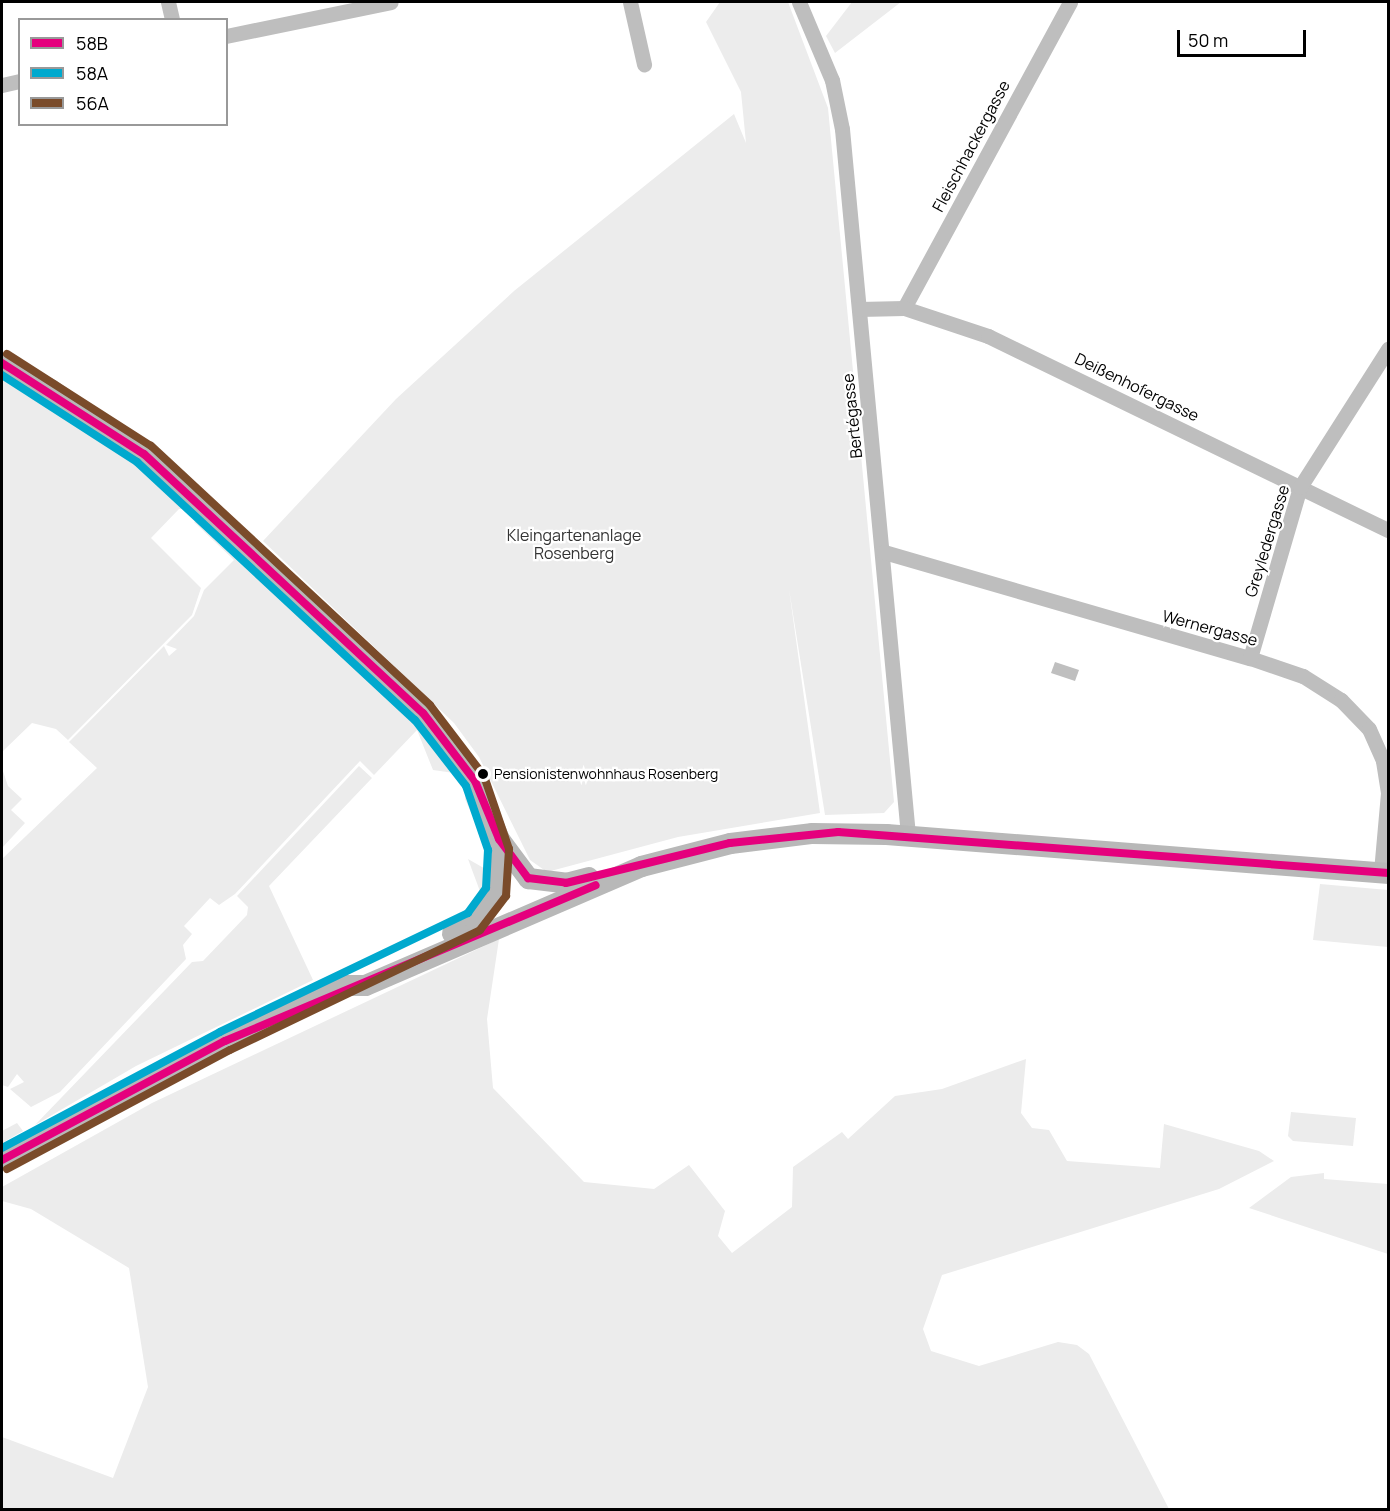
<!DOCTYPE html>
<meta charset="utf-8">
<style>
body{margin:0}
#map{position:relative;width:1390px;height:1511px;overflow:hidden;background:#fff;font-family:Manrope,sans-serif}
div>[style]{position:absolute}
.green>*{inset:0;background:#ececec}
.water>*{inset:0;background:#bfbfbf}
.street>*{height:15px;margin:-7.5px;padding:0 7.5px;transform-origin:7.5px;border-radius:7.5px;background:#bebebe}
.secondary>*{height:21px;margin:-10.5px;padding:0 10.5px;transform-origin:10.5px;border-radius:10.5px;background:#b8b8b8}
.bus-1>*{height:8px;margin:-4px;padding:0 4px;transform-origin:4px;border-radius:4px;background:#e5007d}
.bus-2>*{height:8px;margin:-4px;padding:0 4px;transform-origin:4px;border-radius:4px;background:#00a9ce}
.bus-3>*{height:8px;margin:-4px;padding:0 4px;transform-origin:4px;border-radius:4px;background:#7a4b2a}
.dots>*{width:16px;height:16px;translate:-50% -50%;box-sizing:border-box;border:3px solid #fff;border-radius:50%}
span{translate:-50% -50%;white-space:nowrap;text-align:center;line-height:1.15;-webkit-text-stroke:4.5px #fff;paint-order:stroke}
.bus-label{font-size:14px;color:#000}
.left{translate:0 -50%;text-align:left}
.street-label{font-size:16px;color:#000}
.park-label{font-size:16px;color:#333}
.frame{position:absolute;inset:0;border:3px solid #000;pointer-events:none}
.legend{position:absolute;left:18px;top:18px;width:210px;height:108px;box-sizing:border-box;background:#fff;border:2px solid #999;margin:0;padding:8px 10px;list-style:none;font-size:18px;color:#000}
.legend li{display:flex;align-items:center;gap:12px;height:30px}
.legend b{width:30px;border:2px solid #999}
.scale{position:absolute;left:1177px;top:30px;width:129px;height:27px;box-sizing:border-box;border:3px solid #000;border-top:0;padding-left:8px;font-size:18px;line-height:21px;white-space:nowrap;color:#000;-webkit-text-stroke:4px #fff;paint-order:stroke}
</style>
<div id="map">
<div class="green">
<div style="clip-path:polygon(720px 2px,788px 2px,828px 108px,894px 802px,884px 813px,825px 815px,789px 589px,820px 813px,678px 837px,547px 872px,530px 860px,479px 757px,454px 723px,263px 541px,396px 399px,514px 291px,734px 114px,746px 143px,741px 92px,706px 22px)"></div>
<div style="clip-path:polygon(852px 2px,901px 2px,835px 53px,826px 36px)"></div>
<div style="clip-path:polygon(2px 377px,100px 436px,187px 509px,179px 509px,151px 538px,201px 588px,192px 615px,68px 740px,56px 729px,32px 723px,2px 752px)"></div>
<div style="clip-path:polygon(198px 520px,444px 753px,454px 773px,433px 770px,417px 730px,374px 775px,360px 761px,235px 894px,219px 905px,210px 898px,184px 926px,192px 934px,183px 945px,186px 959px,60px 1092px,31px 1107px,10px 1089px,24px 1082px,17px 1074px,8px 1087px,2px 1085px,2px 859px,97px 768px,69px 742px,164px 646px,169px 656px,177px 649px,166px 645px,194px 616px,204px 590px,234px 560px,194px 522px)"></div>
<div style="clip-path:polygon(359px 766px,372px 778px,269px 886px,313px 980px,136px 1066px,35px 1125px,192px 962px,203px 961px,247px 915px,248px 907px,237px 896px)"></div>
<div style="clip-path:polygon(2px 768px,8px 786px,22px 799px,11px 810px,25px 823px,2px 848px)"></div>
<div style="clip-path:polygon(465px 790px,488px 843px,491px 858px,465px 799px)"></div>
<div style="clip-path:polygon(468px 859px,489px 871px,481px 894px)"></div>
<div style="clip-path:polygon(1320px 884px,1388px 890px,1388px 947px,1313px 940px)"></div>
<div style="clip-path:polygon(499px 939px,487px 1019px,493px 1088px,584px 1182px,654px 1189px,689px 1165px,725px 1211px,718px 1236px,732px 1253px,792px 1207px,793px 1167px,842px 1132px,848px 1139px,895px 1096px,942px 1089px,1026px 1059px,1021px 1113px,1032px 1128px,1049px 1130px,1067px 1161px,1160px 1168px,1164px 1124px,1259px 1151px,1274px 1161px,1219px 1189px,942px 1275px,923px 1329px,931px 1351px,979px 1366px,1058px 1342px,1077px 1345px,1089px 1354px,1169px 1509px,2px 1509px,2px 1437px,113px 1478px,148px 1387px,129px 1268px,31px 1209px,2px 1201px,2px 1187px,152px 1103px)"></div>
<div style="clip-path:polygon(1291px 1112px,1356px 1118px,1353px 1146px,1293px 1141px,1288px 1136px)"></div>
<div style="clip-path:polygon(17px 1123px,23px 1131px,2px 1143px,2px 1131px)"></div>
<div style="clip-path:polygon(1324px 1173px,1324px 1179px,1388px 1184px,1388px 1254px,1249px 1208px,1291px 1177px)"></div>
</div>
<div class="water">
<div style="clip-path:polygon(1055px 662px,1079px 670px,1075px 681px,1051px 673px)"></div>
</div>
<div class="street">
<div style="left:168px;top:2px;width:18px;rotate:77deg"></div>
<div style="left:630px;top:2px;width:64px;rotate:77.3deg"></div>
<div style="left:799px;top:2px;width:85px;rotate:67.1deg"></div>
<div style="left:832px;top:80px;width:50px;rotate:78.5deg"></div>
<div style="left:842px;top:129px;width:709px;rotate:84.66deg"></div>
<div style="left:226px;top:36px;width:168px;rotate:-11.6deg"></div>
<div style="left:2px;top:85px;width:18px;rotate:-13deg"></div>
<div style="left:904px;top:308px;width:348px;rotate:-61.5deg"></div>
<div style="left:859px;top:309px;width:45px;rotate:-1.3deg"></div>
<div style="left:904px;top:308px;width:89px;rotate:18.4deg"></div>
<div style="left:988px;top:336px;width:445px;rotate:25.9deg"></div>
<div style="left:884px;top:552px;width:381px;rotate:16.2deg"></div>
<div style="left:1250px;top:658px;width:56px;rotate:18.8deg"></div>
<div style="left:1303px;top:676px;width:45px;rotate:32.3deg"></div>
<div style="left:1341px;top:700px;width:40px;rotate:46deg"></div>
<div style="left:1369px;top:729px;width:35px;rotate:66deg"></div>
<div style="left:1383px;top:761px;width:32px;rotate:81deg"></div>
<div style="left:1388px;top:793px;width:79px;rotate:95.1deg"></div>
<div style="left:1250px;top:658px;width:178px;rotate:-73.7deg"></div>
<div style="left:1300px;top:487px;width:164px;rotate:-57.5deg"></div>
</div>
<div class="secondary">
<div style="left:2px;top:363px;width:55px;rotate:28.4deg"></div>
<div style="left:50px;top:389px;width:114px;rotate:34.7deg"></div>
<div style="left:144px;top:454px;width:381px;rotate:42.9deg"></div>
<div style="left:423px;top:713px;width:86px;rotate:52.6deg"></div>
<div style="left:475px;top:781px;width:63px;rotate:67.5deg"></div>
<div style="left:499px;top:839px;width:49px;rotate:53.4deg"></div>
<div style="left:528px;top:878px;width:38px;rotate:7deg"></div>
<div style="left:566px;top:883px;width:23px;rotate:-15deg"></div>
<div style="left:452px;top:933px;width:26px;rotate:-28deg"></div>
<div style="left:475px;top:921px;width:36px;rotate:-54deg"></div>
<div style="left:496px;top:892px;width:53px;rotate:-86.8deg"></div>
<div style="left:2px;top:1160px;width:253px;rotate:-28.1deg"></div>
<div style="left:225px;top:1041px;width:134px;rotate:-24.7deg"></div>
<div style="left:347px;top:985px;width:18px"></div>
<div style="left:365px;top:985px;width:301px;rotate:-23.3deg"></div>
<div style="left:641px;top:866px;width:92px;rotate:-14.5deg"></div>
<div style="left:730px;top:843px;width:83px;rotate:-7deg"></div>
<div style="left:812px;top:833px;width:74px;rotate:0.8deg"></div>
<div style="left:886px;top:834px;width:504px;rotate:4.44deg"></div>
</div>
<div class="bus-1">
<div style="left:2px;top:363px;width:169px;rotate:32.7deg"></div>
<div style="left:144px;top:454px;width:381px;rotate:42.9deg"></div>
<div style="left:423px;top:713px;width:86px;rotate:52.6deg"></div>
<div style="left:475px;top:781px;width:63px;rotate:67.5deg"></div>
<div style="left:499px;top:839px;width:49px;rotate:53.4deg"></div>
<div style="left:528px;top:878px;width:38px;rotate:7deg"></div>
<div style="left:566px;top:883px;width:169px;rotate:-13.7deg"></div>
<div style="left:730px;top:843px;width:109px;rotate:-5.8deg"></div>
<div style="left:838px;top:832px;width:552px;rotate:4.26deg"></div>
<div style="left:2px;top:1160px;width:253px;rotate:-28.1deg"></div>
<div style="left:225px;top:1041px;width:402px;rotate:-22.8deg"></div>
</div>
<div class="bus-2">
<div style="left:2px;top:375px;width:161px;rotate:32.8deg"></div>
<div style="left:137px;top:462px;width:379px;rotate:42.9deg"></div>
<div style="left:415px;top:720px;width:83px;rotate:52.3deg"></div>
<div style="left:466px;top:786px;width:68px;rotate:71deg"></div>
<div style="left:488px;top:850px;width:38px;rotate:93deg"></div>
<div style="left:486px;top:888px;width:31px;rotate:126deg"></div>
<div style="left:468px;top:913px;width:275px;rotate:154.4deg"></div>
<div style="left:220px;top:1032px;width:247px;rotate:152deg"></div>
</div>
<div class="bus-3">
<div style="left:7px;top:1169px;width:253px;rotate:-28.1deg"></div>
<div style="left:230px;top:1050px;width:277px;rotate:-25.6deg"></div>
<div style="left:480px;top:930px;width:43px;rotate:-52.6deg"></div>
<div style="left:506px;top:896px;width:47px;rotate:-86.3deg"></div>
<div style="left:509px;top:849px;width:77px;rotate:-108.9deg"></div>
<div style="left:484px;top:776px;width:89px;rotate:-127.3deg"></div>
<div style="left:430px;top:705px;width:381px;rotate:-137.1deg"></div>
<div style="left:151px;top:446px;width:171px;rotate:-147.4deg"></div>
</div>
<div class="dots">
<div style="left:483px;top:774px;background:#000"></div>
</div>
<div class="bus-label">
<span class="left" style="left:494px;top:774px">Pensionistenwohnhaus Rosenberg</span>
</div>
<div class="street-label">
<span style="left:971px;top:146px;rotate:-62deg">Fleischhackergasse</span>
<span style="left:1137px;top:387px;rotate:26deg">Deißenhofergasse</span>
<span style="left:852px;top:416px;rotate:-96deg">Bertégasse</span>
<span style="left:1267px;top:541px;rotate:-73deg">Greyledergasse</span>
<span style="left:1210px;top:628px;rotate:15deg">Wernergasse</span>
</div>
<div class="park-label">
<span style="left:574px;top:544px">Kleingartenanlage<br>Rosenberg</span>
</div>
<div class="frame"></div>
<ul class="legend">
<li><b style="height:8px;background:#e5007d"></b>58B</li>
<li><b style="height:8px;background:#00a9ce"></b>58A</li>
<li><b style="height:8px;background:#7a4b2a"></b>56A</li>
</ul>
<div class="scale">50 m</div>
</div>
